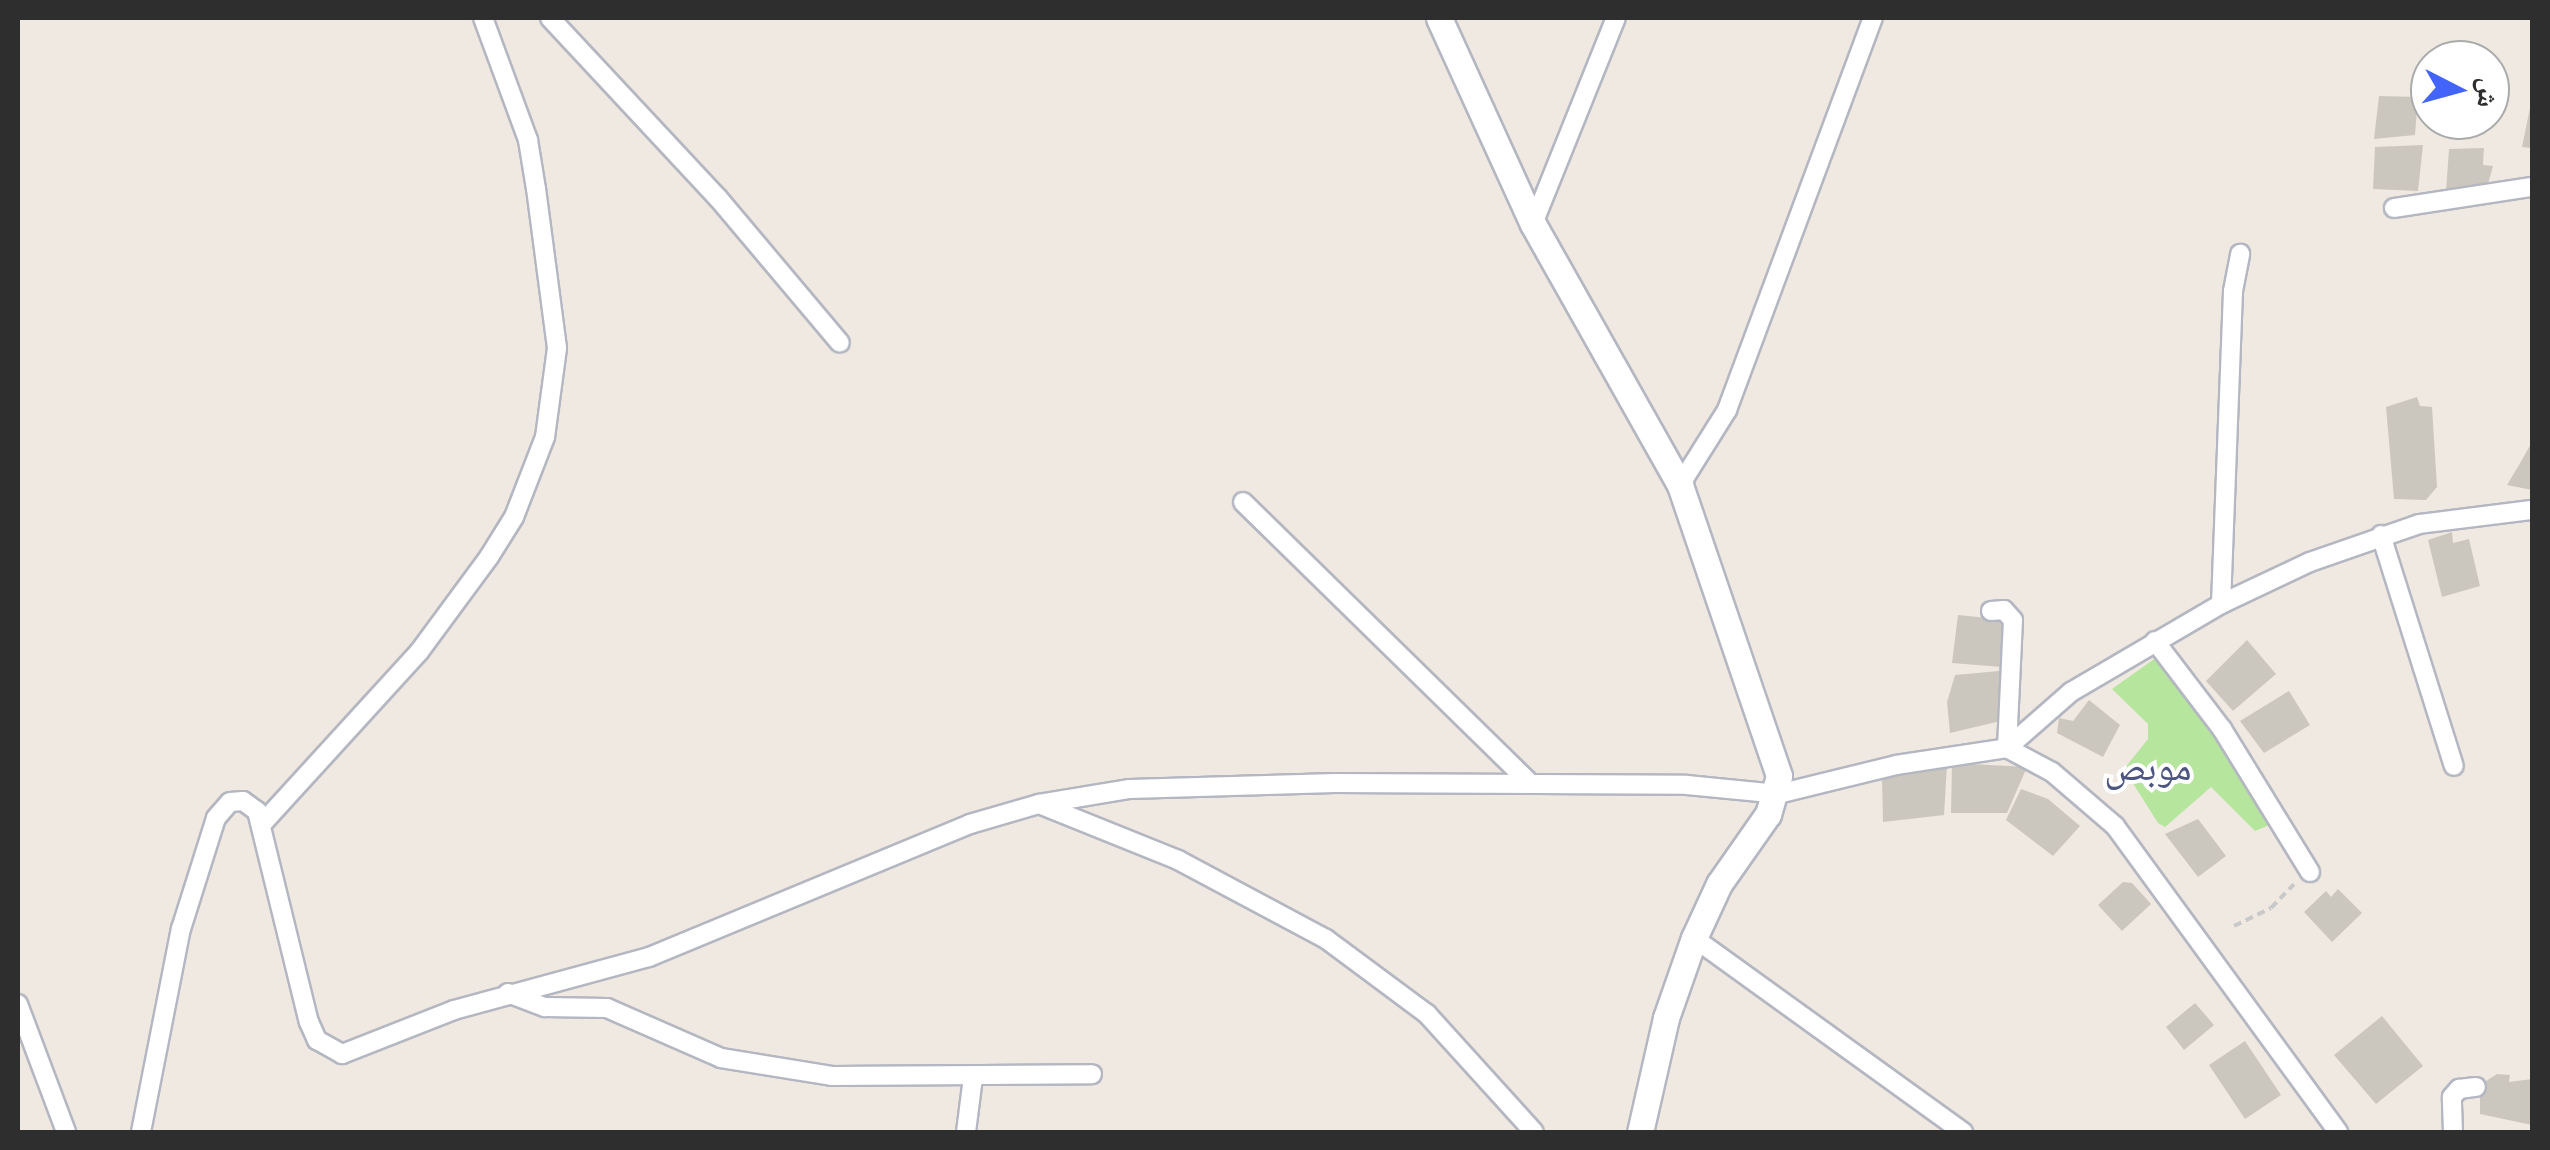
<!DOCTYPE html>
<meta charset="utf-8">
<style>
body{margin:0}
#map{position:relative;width:2550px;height:1150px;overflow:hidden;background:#efe9e1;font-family:"DM Sans","Noto Naskh Arabic",sans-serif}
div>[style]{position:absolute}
.green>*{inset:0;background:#b6e59e}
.building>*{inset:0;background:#cbc7bf}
.path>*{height:4px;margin-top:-2px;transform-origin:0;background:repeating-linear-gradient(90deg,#c9c9c9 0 8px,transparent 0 13px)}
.roads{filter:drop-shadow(2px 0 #b4b7c1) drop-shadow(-2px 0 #b4b7c1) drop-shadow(0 2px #b4b7c1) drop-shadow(0 -2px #b4b7c1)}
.street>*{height:18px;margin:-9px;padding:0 9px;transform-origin:9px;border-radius:9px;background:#fff}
.secondary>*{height:25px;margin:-12.5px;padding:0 12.5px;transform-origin:12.5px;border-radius:12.5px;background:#fff}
span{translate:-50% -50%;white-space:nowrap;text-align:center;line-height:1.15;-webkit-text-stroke:8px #fff;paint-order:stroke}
.quarter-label{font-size:38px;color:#4d5680}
.frame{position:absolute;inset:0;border:20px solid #2e2e2e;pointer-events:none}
.north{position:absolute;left:2410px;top:40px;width:100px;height:100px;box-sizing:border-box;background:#fff;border:2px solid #ababab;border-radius:50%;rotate:96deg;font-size:28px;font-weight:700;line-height:40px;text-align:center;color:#2e2e2e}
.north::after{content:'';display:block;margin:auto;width:35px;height:45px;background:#4264fb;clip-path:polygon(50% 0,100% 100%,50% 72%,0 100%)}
</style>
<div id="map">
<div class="green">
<div style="clip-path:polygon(2157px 657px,2175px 676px,2279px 821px,2255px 831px,2211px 787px,2165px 827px,2158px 823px,2124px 769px,2148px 739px,2148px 724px,2112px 689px)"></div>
</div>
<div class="building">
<div style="clip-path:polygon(2379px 96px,2418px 97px,2415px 135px,2374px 139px)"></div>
<div style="clip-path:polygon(2531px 103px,2532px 103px,2532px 148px,2522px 147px)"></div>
<div style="clip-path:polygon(2423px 145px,2418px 191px,2373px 189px,2375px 147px)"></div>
<div style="clip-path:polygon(2484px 148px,2483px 165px,2493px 166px,2487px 188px,2446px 191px,2449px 149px)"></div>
<div style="clip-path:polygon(2417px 397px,2420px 406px,2432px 407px,2437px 487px,2426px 500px,2394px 499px,2386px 407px)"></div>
<div style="clip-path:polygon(2532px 442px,2532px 490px,2507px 485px,2519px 465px)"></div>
<div style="clip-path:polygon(2452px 532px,2453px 543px,2469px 539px,2480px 586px,2442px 597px,2428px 540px)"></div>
<div style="clip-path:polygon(1958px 615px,2008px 620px,2002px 667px,1952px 663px)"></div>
<div style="clip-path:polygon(2247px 640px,2276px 674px,2233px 711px,2206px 681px)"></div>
<div style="clip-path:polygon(1999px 671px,2005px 720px,1950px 733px,1947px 702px,1955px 675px)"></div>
<div style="clip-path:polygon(2289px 691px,2310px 725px,2264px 753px,2240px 721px)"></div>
<div style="clip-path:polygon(2089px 700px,2120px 725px,2103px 757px,2057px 733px,2059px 718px,2073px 721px)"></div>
<div style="clip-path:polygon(1952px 763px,2027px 767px,2007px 813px,1951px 813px)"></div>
<div style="clip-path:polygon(1947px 766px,1944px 815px,1883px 822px,1882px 776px)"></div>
<div style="clip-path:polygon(2021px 789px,2048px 799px,2080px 826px,2053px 856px,2006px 820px)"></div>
<div style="clip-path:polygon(2198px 819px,2226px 856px,2198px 877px,2165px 834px)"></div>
<div style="clip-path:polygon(2123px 882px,2132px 883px,2151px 904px,2122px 931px,2098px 905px)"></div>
<div style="clip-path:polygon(2338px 889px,2362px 913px,2332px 942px,2304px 912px,2326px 891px,2331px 897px)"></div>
<div style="clip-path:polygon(2195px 1003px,2214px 1025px,2184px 1050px,2166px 1027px)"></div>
<div style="clip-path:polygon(2382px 1016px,2423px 1066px,2376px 1104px,2334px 1055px)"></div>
<div style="clip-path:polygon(2245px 1041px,2281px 1095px,2245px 1119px,2209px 1065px)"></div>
<div style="clip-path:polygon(2497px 1074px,2510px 1075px,2509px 1082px,2532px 1079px,2532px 1125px,2480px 1114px,2480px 1085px)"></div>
</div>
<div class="path">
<div style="left:2234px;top:926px;width:41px;rotate:-25.9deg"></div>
<div style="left:2271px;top:908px;width:33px;rotate:-46deg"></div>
</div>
<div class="roads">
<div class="street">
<div style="left:550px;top:18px;width:246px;rotate:47deg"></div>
<div style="left:718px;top:198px;width:189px;rotate:49.9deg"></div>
<div style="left:2394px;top:208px;width:140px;rotate:-8.7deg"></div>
<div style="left:1533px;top:224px;width:222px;rotate:-68.1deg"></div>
<div style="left:1680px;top:485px;width:89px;rotate:-57.9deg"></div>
<div style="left:1727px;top:410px;width:418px;rotate:-69.6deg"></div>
<div style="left:1243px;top:502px;width:402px;rotate:44.4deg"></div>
<div style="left:2381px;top:535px;width:242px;rotate:72.5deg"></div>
<div style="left:2221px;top:604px;width:313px;rotate:-87.8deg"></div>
<div style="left:2233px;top:291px;width:38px;rotate:-79deg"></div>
<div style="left:1991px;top:611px;width:13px;rotate:-4deg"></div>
<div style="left:2004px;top:610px;width:13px;rotate:48deg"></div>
<div style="left:2013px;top:620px;width:128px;rotate:92.7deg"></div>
<div style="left:2007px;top:748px;width:51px;rotate:28.1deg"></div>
<div style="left:2052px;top:772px;width:83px;rotate:40.6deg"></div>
<div style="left:2115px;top:826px;width:379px;rotate:53.9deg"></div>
<div style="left:2155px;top:641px;width:111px;rotate:52.7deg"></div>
<div style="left:2222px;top:729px;width:168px;rotate:58.4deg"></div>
<div style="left:1039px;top:804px;width:150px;rotate:21.9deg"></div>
<div style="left:1178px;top:860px;width:168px;rotate:28.1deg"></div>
<div style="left:1326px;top:939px;width:126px;rotate:36.6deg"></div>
<div style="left:1427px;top:1014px;width:159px;rotate:47.8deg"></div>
<div style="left:261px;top:825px;width:234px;rotate:-47.6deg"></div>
<div style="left:419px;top:652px;width:118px;rotate:-53.6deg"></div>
<div style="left:489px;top:557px;width:47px;rotate:-58deg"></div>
<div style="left:514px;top:517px;width:86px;rotate:-68.8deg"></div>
<div style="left:545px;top:437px;width:90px;rotate:-82.3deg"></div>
<div style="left:557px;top:348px;width:160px;rotate:-97.5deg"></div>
<div style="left:536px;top:189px;width:50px;rotate:-99.3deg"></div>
<div style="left:528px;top:140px;width:130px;rotate:-110.2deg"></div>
<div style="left:1694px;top:938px;width:332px;rotate:35.8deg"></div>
<div style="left:508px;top:993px;width:40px;rotate:21deg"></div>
<div style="left:545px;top:1007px;width:62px;rotate:0.9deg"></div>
<div style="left:607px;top:1008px;width:124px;rotate:23.7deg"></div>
<div style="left:721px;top:1058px;width:112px;rotate:9.2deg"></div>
<div style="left:832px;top:1076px;width:260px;rotate:-0.4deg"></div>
<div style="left:18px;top:1004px;width:137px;rotate:69.4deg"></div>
<div style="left:141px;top:1132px;width:207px;rotate:-78.9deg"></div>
<div style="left:181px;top:929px;width:116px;rotate:-72.5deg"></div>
<div style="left:216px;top:818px;width:21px;rotate:-49deg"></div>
<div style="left:230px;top:802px;width:13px;rotate:-4deg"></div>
<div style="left:243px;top:801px;width:17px;rotate:36deg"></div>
<div style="left:257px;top:811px;width:217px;rotate:76.2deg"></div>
<div style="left:309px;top:1022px;width:20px;rotate:66deg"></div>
<div style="left:317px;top:1040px;width:29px;rotate:29deg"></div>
<div style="left:342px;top:1054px;width:120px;rotate:-21.4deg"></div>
<div style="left:454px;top:1010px;width:202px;rotate:-15.2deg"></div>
<div style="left:649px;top:957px;width:347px;rotate:-22.5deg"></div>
<div style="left:970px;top:824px;width:72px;rotate:-16.2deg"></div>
<div style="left:1039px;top:804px;width:92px;rotate:-9.4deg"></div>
<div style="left:1130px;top:789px;width:205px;rotate:-1.7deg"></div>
<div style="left:1335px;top:783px;width:352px;rotate:0.3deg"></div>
<div style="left:1687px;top:785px;width:91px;rotate:5.6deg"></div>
<div style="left:1778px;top:794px;width:122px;rotate:-13.8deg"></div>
<div style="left:1896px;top:765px;width:112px;rotate:-8.7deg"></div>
<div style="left:2007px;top:748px;width:85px;rotate:-41.2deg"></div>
<div style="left:2071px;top:692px;width:174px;rotate:-30.4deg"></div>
<div style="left:2221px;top:604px;width:98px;rotate:-25.3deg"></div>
<div style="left:2310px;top:562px;width:115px;rotate:-19.2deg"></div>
<div style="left:2419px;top:524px;width:114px;rotate:-7.1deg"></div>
<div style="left:966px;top:1132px;width:55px;rotate:-82.7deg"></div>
<div style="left:2453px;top:1132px;width:35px;rotate:-92deg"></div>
<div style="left:2452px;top:1097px;width:11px;rotate:-49deg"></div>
<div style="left:2459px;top:1089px;width:17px;rotate:-7deg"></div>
</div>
<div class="secondary">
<div style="left:1439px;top:18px;width:226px;rotate:65.5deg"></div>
<div style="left:1533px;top:224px;width:300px;rotate:60.6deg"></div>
<div style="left:1680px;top:485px;width:307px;rotate:71.2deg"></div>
<div style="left:1779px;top:776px;width:40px;rotate:106deg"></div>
<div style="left:1768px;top:814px;width:85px;rotate:125deg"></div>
<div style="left:1719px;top:884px;width:60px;rotate:114.8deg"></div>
<div style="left:1694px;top:938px;width:85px;rotate:109.3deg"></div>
<div style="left:1666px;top:1018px;width:117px;rotate:102.8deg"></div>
</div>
</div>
<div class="quarter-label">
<span style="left:2148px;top:768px">موبص</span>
</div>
<div class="frame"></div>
<div class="north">ش</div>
</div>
